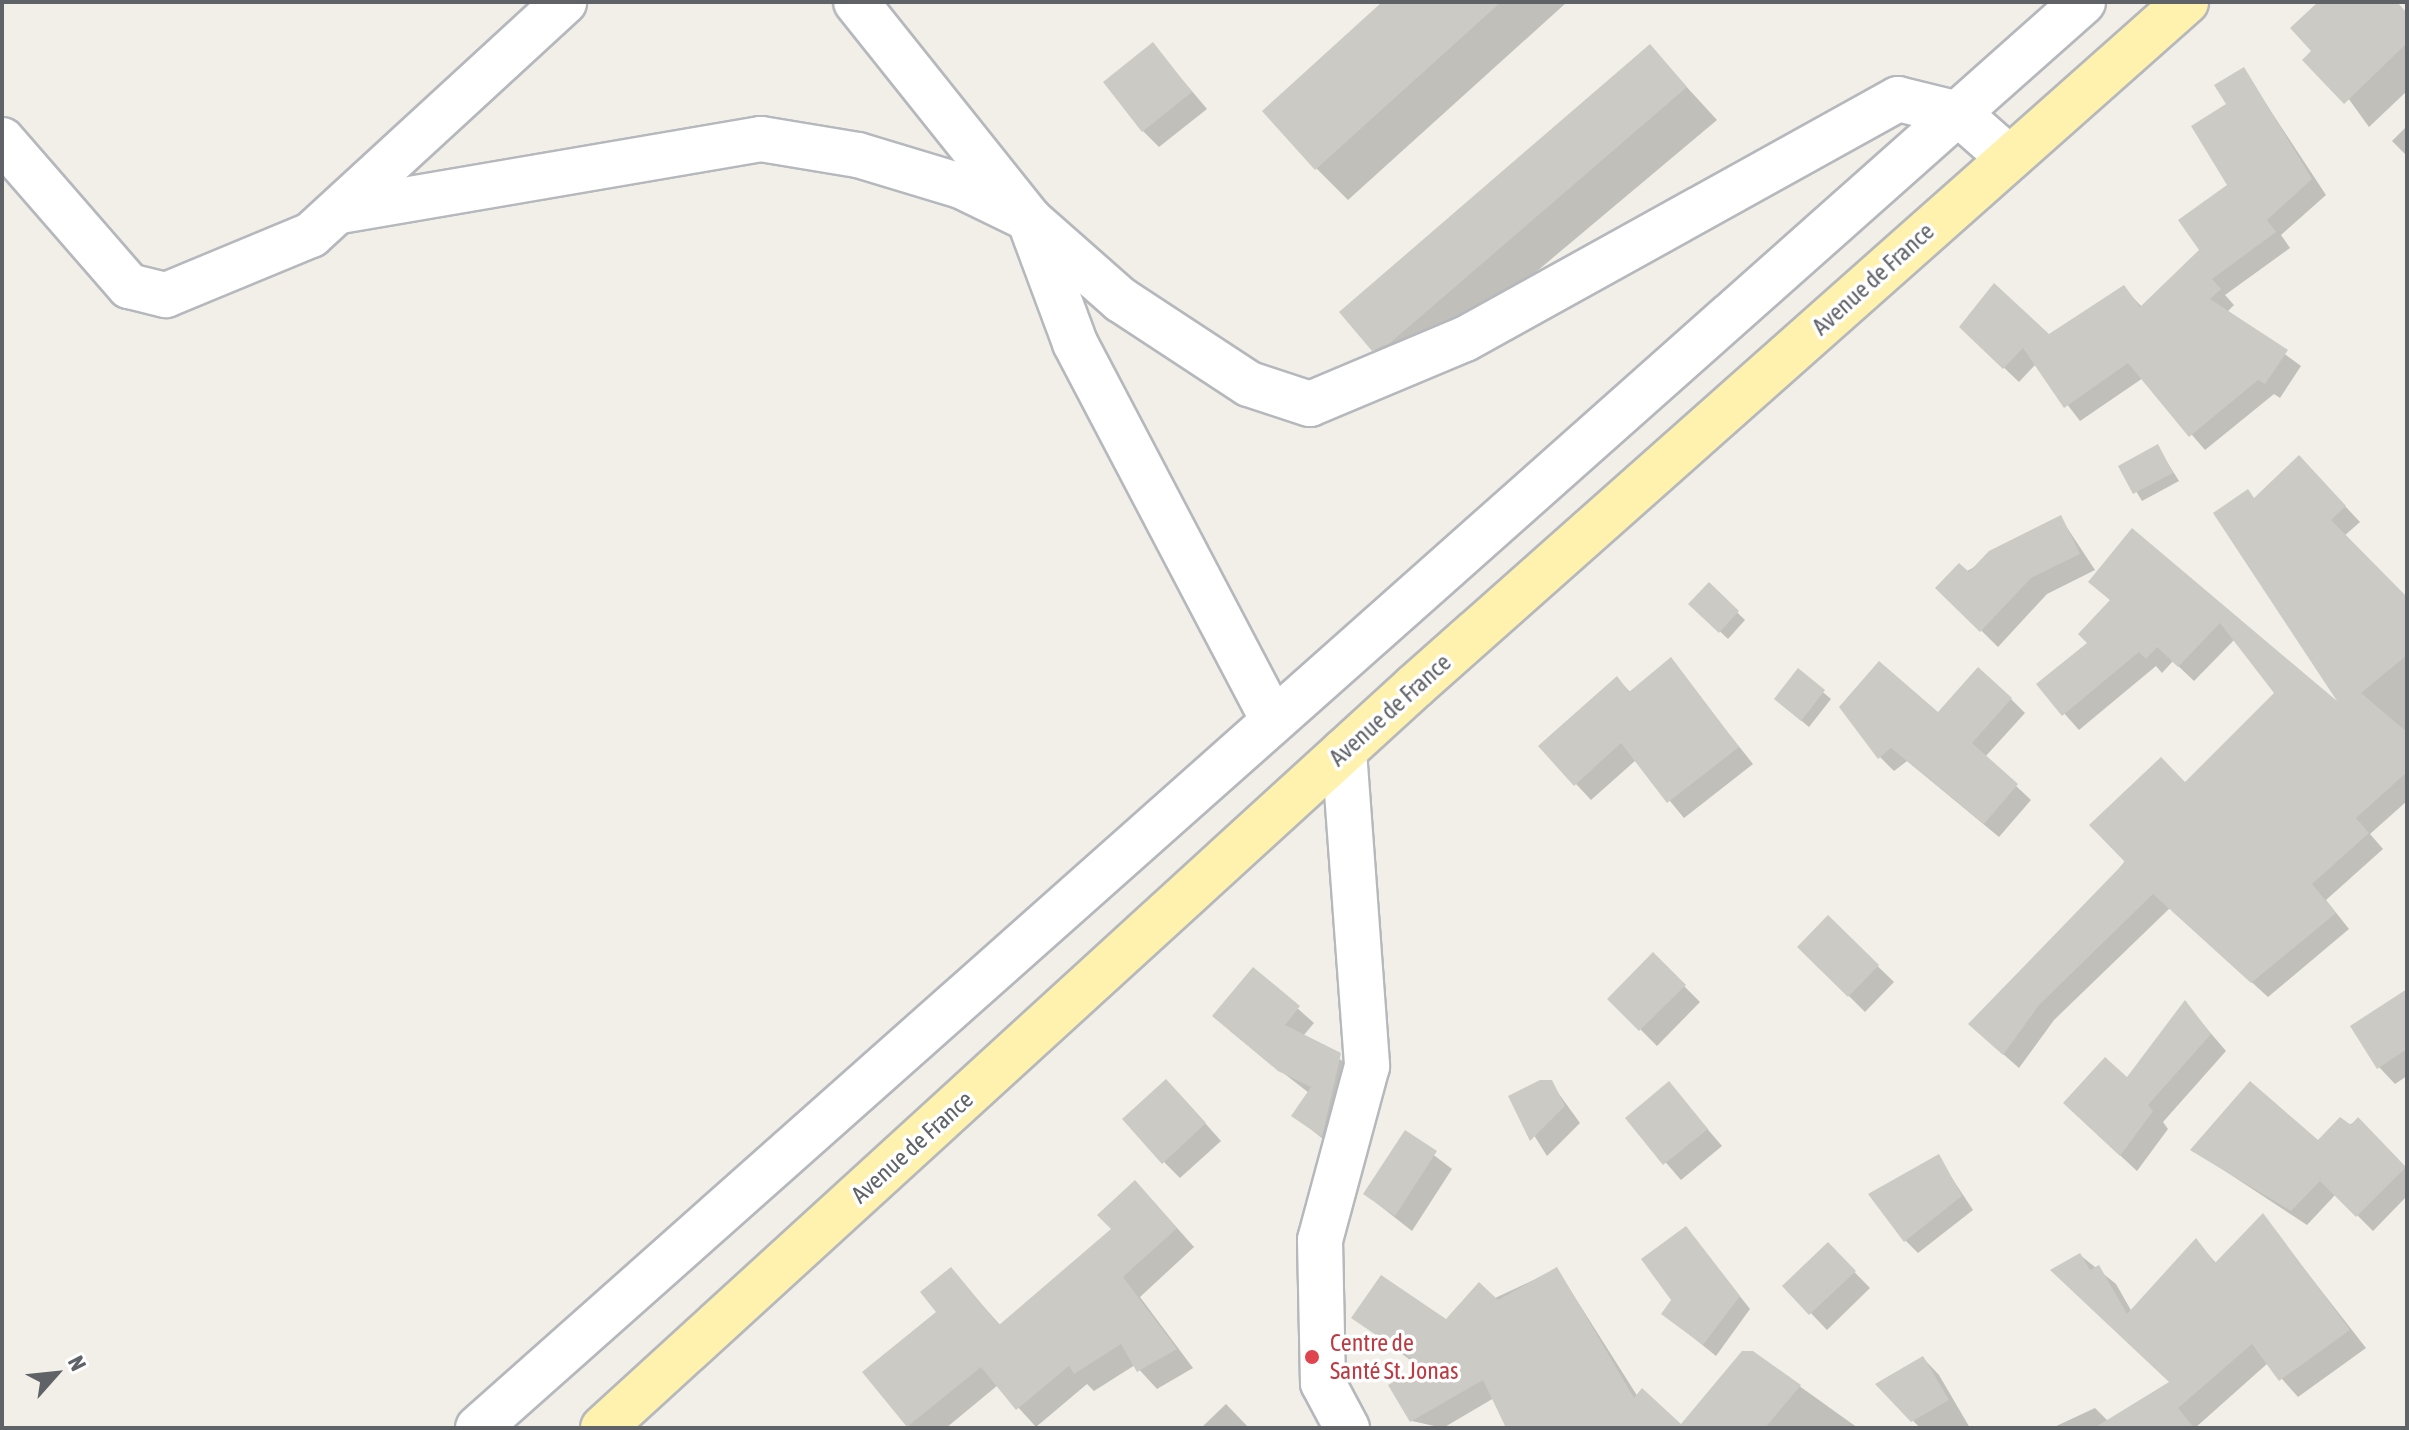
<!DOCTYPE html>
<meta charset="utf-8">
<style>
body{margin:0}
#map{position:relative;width:2409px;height:1430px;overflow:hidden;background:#f1efe8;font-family:"Asap Condensed",sans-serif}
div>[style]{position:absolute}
.shadow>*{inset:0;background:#0003}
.building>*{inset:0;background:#cccac5}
.roads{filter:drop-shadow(2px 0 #b5b8bc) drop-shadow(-2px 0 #b5b8bc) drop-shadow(0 2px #b5b8bc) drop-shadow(0 -2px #b5b8bc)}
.minor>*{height:44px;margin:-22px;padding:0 22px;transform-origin:22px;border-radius:22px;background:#fff}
.major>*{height:44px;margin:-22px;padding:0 22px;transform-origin:22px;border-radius:22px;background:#fff2af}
.dots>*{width:22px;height:22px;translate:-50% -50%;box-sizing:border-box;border:4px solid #fff;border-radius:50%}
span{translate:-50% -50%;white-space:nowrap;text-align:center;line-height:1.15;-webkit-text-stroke:7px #fff;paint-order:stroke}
.street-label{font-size:24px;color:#5f6368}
.health-label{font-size:24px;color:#be3a42}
.left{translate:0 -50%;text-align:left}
.frame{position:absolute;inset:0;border:4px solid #5f6368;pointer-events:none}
.north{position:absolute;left:16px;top:1334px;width:80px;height:80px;-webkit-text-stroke:6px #fff;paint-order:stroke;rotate:63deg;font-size:22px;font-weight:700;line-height:32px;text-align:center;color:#5f6368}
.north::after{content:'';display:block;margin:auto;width:28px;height:36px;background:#5f6368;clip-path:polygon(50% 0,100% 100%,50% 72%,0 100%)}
</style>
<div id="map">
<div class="shadow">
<div style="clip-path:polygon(1385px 2px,1567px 2px,1348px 200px,1316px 168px)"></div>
<div style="clip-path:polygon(2321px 2px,2382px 2px,2407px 34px,2407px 91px,2369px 127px,2314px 51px)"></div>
<div style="clip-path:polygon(1153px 45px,1207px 109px,1159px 147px,1143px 131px)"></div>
<div style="clip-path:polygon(1650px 47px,1717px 120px,1406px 381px,1374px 349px)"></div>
<div style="clip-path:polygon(2243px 69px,2326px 195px,2281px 235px,2290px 248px,2225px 295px,2234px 305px,2227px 312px,2301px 366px,2280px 398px,2274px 394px,2205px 450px,2143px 378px,2080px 421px,2036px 364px,2019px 382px,1977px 342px,2048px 336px,2123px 287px,2143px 308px,2201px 250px,2230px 186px,2229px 105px)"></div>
<div style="clip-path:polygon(2407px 126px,2407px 156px,2392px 141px)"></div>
<div style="clip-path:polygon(2157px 446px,2179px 481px,2142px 501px,2121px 466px)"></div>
<div style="clip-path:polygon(2314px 473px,2360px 522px,2344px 536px,2407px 600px,2407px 801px,2370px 834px,2383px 849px,2326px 900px,2349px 929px,2268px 997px,2170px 908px,2054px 1020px,2019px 1068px,1986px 1039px,2185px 784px,2277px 694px,2235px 639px,2194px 681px,2173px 661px,2162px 673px,2156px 666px,2079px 730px,2039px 685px,2089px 643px,2112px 602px,2090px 581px,2132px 530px,2344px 709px,2255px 499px)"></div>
<div style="clip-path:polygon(2060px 517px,2095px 570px,2047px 594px,1998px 647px,1938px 588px)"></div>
<div style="clip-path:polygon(1709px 585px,1745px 620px,1728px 639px,1691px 604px)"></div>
<div style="clip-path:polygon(1670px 660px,1753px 764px,1684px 818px,1636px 760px,1591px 800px,1576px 784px,1617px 678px,1631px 693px)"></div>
<div style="clip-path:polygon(1879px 664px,1938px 715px,2011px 699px,2025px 713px,1985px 757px,2031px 800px,1999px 837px,1907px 761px,1894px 771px,1880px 757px)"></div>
<div style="clip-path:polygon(1798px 671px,1831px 699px,1809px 727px,1784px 706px)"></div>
<div style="clip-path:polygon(1828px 918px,1894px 982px,1865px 1012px,1800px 947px)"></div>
<div style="clip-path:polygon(1653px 955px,1700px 1002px,1657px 1046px,1610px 999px)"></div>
<div style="clip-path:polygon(1253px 969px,1314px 1023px,1303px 1036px,1355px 1069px,1337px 1150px,1294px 1116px,1309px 1093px,1230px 1031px)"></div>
<div style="clip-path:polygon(2407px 991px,2407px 1076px,2395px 1084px,2379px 1067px)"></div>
<div style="clip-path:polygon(2185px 1003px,2226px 1051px,2163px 1122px,2168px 1129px,2137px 1171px,2081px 1119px,2127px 1080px)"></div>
<div style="clip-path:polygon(1551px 1083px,1580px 1123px,1547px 1156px,1510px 1097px)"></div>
<div style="clip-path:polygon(1669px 1084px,1722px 1146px,1681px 1180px,1627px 1118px)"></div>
<div style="clip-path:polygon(1182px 1097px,1221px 1141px,1180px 1178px,1164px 1162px)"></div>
<div style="clip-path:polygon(2358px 1120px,2407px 1170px,2407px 1196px,2373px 1231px,2336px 1194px,2307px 1225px,2193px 1150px,2318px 1142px)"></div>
<div style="clip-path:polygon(1405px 1133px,1452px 1169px,1412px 1231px,1365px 1194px)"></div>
<div style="clip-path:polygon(1938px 1157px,1973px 1210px,1918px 1253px,1905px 1240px)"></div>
<div style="clip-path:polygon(1153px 1201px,1194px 1247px,1140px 1297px,1193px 1368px,1157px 1389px,1135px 1365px,1094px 1391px,1087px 1384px,1036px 1427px,998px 1385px,946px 1428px,911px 1428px,865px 1373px,939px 1312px,951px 1270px,1001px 1326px)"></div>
<div style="clip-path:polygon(2263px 1216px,2366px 1348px,2298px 1397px,2268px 1363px,2195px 1428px,2052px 1428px,2095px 1408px,2109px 1422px,2172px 1383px,2070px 1287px,2080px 1255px,2116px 1284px,2132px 1312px,2196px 1241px,2217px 1264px)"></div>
<div style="clip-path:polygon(1686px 1228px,1750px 1309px,1716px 1356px,1664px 1314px,1674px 1300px)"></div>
<div style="clip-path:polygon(1828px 1245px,1870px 1288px,1827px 1330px,1785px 1286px)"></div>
<div style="clip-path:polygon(1557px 1269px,1638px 1397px,1681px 1427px,1712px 1428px,1508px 1428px,1494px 1398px,1443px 1428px,1412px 1421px,1421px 1368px,1354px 1318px,1446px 1321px)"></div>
<div style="clip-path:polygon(1753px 1353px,1858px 1428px,1743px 1428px)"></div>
<div style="clip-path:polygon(1923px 1358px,1939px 1375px,1970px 1428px,1920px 1428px,1878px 1384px)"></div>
<div style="clip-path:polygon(1226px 1404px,1249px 1428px,1201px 1428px)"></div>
</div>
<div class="building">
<div style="clip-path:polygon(1382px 2px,1501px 2px,1315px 170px,1262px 111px)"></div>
<div style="clip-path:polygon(2318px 2px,2397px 2px,2407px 13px,2407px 43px,2344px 104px,2302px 60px,2311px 51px,2290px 28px)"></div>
<div style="clip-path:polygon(1153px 42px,1192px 92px,1142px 132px,1103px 82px)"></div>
<div style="clip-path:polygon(1650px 44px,1687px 87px,1390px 343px,1372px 351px,1339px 312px)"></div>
<div style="clip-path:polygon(2244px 67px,2312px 179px,2267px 220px,2276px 232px,2212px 279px,2221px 289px,2210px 299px,2288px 350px,2265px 384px,2258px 380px,2189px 437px,2128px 363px,2064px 408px,2023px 348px,2003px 369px,1959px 327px,1994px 283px,2049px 334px,2124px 285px,2140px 307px,2199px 250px,2178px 220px,2227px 185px,2191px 126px,2226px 104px,2214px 85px)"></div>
<div style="clip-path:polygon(2158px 444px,2173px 473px,2133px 494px,2118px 466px)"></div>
<div style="clip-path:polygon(2299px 455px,2346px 506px,2331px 520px,2407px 597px,2407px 655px,2361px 693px,2407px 732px,2407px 772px,2356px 818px,2369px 833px,2312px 884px,2336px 913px,2251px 983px,2153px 894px,2039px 1005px,2003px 1055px,1968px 1024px,2125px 862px,2089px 825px,2161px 757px,2185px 782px,2274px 693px,2220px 623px,2178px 667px,2157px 647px,2146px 659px,2139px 652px,2062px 716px,2036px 684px,2087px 643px,2078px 634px,2110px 600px,2088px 582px,2132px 528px,2337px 701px,2213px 513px,2248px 489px,2254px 498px)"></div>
<div style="clip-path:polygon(2061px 515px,2080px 554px,2031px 578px,1980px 632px,1935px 588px,1959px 563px,1969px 572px,1989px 551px)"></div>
<div style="clip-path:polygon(1709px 582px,1739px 611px,1719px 633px,1688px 604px)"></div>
<div style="clip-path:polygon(1671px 657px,1739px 747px,1667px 803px,1621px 743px,1574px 786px,1538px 746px,1617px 676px,1629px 692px)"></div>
<div style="clip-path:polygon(1879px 661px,1938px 712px,1978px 667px,2012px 698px,1972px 743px,2018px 784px,1984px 824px,1891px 748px,1878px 759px,1839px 707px)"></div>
<div style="clip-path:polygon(1798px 668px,1825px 690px,1801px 721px,1774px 699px)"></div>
<div style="clip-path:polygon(1828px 915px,1879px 965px,1848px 997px,1797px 947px)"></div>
<div style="clip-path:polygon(1653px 952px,1686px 985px,1639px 1031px,1607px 999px)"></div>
<div style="clip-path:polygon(1253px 967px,1300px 1006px,1285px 1025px,1341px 1053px,1322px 1137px,1291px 1116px,1311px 1087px,1278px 1071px,1212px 1016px)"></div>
<div style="clip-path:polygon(2407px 989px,2407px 1049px,2377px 1069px,2350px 1026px)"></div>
<div style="clip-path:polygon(2185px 1000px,2211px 1034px,2148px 1105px,2153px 1111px,2120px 1156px,2063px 1103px,2105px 1057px,2127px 1077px)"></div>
<div style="clip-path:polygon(1166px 1079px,1206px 1123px,1162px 1164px,1122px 1119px)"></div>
<div style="clip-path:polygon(1540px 1080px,1552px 1080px,1565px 1106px,1530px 1141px,1508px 1096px)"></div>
<div style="clip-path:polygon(1669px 1081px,1708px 1129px,1663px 1165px,1625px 1118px)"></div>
<div style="clip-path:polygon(2250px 1081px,2318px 1140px,2340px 1117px,2351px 1125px,2358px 1117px,2406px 1167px,2356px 1217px,2320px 1181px,2291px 1211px,2190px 1150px)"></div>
<div style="clip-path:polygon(1405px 1130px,1437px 1151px,1395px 1216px,1363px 1194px)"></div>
<div style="clip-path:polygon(1939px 1154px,1962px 1196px,1904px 1242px,1868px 1194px)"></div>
<div style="clip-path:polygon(1135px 1180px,1177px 1228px,1123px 1277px,1177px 1349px,1137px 1372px,1121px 1344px,1074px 1374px,1069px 1366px,1016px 1410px,981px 1367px,907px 1427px,862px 1372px,936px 1312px,920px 1292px,951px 1267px,999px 1325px,1111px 1229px,1097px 1215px)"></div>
<div style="clip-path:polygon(2263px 1213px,2350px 1330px,2279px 1381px,2252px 1344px,2178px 1408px,2194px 1428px,2094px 1428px,2169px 1382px,2050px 1270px,2080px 1253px,2090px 1270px,2099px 1265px,2127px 1314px,2196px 1238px,2215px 1263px)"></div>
<div style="clip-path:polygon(1686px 1226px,1740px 1296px,1703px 1345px,1661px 1314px,1671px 1300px,1641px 1259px)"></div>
<div style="clip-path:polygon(1828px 1242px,1856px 1271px,1809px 1315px,1782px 1286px)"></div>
<div style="clip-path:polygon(1557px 1267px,1634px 1398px,1642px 1388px,1681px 1424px,1742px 1351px,1753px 1351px,1801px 1385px,1765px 1428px,1506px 1428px,1483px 1380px,1410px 1422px,1388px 1385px,1422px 1366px,1351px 1318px,1381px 1275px,1446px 1319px,1479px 1282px,1498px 1300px)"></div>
<div style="clip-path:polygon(1923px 1356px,1949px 1400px,1911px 1422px,1875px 1384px)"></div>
</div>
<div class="roads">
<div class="minor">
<div style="left:856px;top:2px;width:278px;rotate:51.4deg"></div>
<div style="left:1029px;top:219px;width:123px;rotate:41.4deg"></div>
<div style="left:1121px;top:300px;width:153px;rotate:33.3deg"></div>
<div style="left:1249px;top:384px;width:64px;rotate:18.2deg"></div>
<div style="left:1310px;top:404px;width:168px;rotate:-22.8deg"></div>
<div style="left:1465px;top:339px;width:495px;rotate:-29deg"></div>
<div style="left:1898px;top:99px;width:63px;rotate:13.8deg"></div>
<div style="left:1959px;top:114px;width:67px;rotate:41.3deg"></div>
<div style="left:2px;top:140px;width:194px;rotate:49deg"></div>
<div style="left:129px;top:286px;width:38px;rotate:14deg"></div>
<div style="left:166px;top:295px;width:157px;rotate:-22.5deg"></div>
<div style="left:311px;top:235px;width:344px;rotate:-42.6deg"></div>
<div style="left:340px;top:211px;width:427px;rotate:-9.7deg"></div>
<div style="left:761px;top:139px;width:98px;rotate:9.4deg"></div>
<div style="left:858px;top:155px;width:108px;rotate:16.8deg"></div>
<div style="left:961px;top:186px;width:76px;rotate:25.9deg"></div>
<div style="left:1029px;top:219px;width:132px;rotate:69.6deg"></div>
<div style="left:1075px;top:343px;width:424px;rotate:62.3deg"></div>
<div style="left:1344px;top:751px;width:316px;rotate:85.8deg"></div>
<div style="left:1367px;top:1066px;width:180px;rotate:105.1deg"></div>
<div style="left:1320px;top:1240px;width:143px;rotate:88.8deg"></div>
<div style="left:1323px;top:1383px;width:51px;rotate:61.9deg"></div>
<div style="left:478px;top:1428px;width:2147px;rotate:-41.62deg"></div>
</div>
<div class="major">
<div style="left:603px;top:1428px;width:1100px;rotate:-42.42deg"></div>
<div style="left:1415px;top:686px;width:1031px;rotate:-41.58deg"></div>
</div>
</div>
<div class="dots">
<div style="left:1312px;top:1357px;background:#e0444e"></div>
</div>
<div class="street-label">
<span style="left:1873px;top:279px;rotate:-42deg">Avenue de France</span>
<span style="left:1390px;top:710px;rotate:-42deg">Avenue de France</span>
<span style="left:912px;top:1147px;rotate:-42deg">Avenue de France</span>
</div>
<div class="health-label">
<span class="left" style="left:1330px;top:1357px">Centre de<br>Santé St. Jonas</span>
</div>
<div class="frame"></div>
<div class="north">N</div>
</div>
